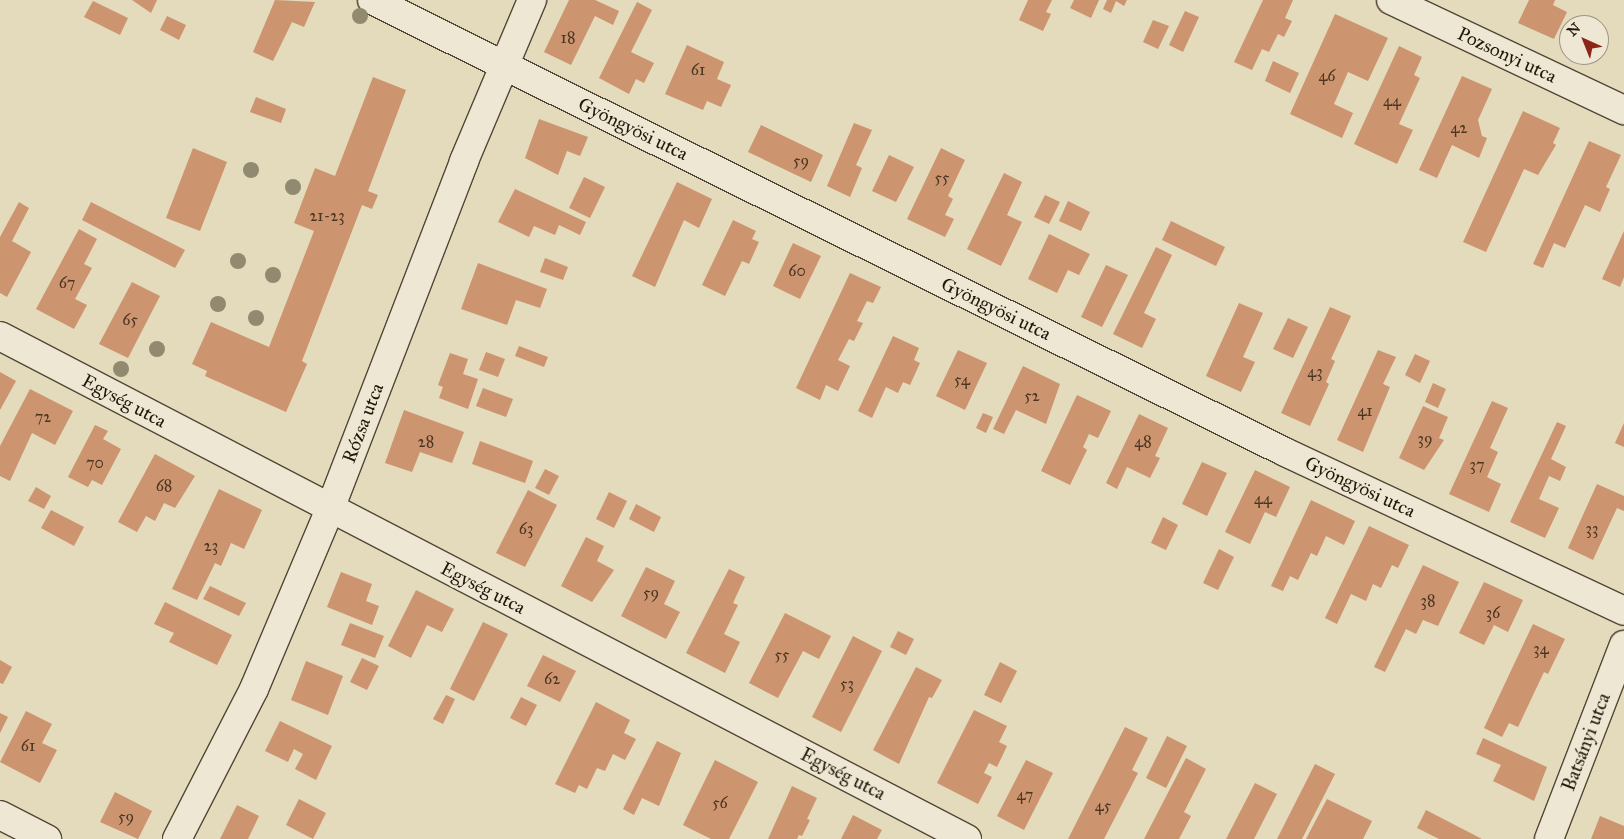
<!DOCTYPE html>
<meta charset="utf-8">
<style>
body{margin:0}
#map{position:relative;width:1624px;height:839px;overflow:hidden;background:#e4dabc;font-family:"IM FELL Great Primer",serif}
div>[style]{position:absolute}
.building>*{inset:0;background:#cc946f}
.roads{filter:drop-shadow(1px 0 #524736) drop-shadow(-1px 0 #524736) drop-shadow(0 1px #524736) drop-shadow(0 -1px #524736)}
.street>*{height:28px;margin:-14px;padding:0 14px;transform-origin:14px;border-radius:14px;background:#ede7d3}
.trees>*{width:16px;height:16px;margin:-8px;border-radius:50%;background:#918a70}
span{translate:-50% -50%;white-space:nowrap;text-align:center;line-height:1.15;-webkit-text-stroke:5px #ede7d3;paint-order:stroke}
.number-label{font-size:16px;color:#4c3622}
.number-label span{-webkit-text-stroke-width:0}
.street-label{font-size:19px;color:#221609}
.north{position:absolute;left:1559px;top:15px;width:50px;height:50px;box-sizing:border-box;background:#ede7d3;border:1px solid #9c9382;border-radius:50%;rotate:316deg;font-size:14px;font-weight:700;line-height:20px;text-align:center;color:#221609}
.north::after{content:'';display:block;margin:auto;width:18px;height:22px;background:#8f2418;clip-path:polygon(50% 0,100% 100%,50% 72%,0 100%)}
</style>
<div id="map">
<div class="building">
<div style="clip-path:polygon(132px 0,157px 0,151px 13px)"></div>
<div style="clip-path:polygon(275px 0,315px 2px,304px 27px,292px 22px,273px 61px,253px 52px)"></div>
<div style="clip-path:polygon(569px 0,595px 0,619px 11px,613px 25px,595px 16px,571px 65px,544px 52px)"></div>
<div style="clip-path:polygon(1028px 0,1052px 0,1046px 12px,1051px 14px,1043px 31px,1019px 20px)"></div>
<div style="clip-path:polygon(1074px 0,1099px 0,1091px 18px,1070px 8px)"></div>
<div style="clip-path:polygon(1107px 0,1127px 0,1124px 6px,1116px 1px,1111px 13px,1103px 9px)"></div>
<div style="clip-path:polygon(1263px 0,1293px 0,1285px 18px,1292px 21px,1284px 37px,1278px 34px,1269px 52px,1262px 49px,1252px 70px,1234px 62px)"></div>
<div style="clip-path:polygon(1529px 0,1555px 0,1553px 5px,1567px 12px,1554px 39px,1518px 23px)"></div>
<div style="clip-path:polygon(93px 1px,128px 18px,120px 35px,84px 17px)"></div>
<div style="clip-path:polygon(637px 2px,652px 10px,631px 52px,654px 63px,644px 83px,636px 79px,629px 94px,599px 78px)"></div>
<div style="clip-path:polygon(1185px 11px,1199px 17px,1183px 52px,1169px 45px)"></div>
<div style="clip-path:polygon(1335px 14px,1388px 38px,1368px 81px,1348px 72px,1334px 104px,1353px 113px,1342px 138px,1290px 114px)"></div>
<div style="clip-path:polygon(167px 16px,186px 25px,179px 40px,160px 30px)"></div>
<div style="clip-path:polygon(1153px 20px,1169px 26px,1158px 49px,1143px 42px)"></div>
<div style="clip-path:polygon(687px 45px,724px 62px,717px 79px,731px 85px,721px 107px,707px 101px,703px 110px,665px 94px)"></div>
<div style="clip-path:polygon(1399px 46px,1422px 57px,1414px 75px,1420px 78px,1399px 124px,1413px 130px,1397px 164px,1354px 144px)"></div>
<div style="clip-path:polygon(1273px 61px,1299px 73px,1290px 93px,1265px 81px)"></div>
<div style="clip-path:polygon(1462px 76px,1492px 89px,1478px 120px,1482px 136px,1487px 138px,1479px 158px,1452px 145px,1437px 178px,1419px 170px)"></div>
<div style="clip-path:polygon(373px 77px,406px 90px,368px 191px,378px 195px,372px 209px,362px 205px,302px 361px,307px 364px,286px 412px,205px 376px,207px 371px,192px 364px,211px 322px,269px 347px,314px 231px,294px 223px,315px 168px,335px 176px)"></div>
<div style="clip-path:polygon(256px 97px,286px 109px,281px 123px,250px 112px)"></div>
<div style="clip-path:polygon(1523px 111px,1560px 128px,1553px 143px,1556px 145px,1538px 175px,1524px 169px,1486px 252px,1463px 242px)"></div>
<div style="clip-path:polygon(539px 119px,588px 137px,580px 156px,567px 151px,558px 175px,525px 158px)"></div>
<div style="clip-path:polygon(854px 123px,872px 130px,856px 165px,862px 168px,850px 197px,827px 186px)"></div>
<div style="clip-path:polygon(761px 125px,823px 155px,811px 182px,748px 152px)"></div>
<div style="clip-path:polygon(1589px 141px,1621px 155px,1606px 187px,1610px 189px,1600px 212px,1585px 205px,1565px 248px,1554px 243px,1543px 268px,1533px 264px)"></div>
<div style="clip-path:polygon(193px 148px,227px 162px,200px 231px,166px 218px)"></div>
<div style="clip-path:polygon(941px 148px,965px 160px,948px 196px,953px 199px,945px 215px,954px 219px,945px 237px,907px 219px)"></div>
<div style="clip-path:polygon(889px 155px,914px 167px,896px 202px,872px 191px)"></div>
<div style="clip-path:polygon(1004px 173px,1022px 182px,1007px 215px,1022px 222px,1001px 266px,967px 249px)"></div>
<div style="clip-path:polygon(584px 177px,605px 187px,590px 218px,569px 208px)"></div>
<div style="clip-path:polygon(677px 182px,712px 199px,699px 228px,684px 220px,655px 287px,632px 276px)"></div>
<div style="clip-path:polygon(515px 189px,586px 222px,580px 235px,559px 225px,555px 235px,534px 226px,529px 237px,498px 222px)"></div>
<div style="clip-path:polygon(1045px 195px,1060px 202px,1049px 224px,1034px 217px)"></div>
<div style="clip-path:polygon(1068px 201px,1090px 212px,1081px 231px,1059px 221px)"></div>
<div style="clip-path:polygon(19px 202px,29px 208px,12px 241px,31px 252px,7px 297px,0 293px,0 237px)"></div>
<div style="clip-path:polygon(91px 202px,185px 250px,175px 268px,82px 220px)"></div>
<div style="clip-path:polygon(733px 220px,756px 231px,752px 239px,759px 242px,749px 264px,742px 261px,725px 296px,702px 285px)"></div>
<div style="clip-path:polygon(1171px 221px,1225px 247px,1216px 266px,1162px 240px)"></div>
<div style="clip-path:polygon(79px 229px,97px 239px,84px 264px,92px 268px,75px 299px,87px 305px,74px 329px,36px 309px)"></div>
<div style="clip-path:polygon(1624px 231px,1624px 277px,1620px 287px,1602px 279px)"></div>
<div style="clip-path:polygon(1049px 234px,1090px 254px,1079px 275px,1068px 270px,1057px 293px,1028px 279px)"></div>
<div style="clip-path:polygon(793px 243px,821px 256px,800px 299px,773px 286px)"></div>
<div style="clip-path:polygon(1156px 247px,1172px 255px,1144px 313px,1156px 319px,1142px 348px,1113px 334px)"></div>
<div style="clip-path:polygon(545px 258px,568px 267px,563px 280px,540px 272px)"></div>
<div style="clip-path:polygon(478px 263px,547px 289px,540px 308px,516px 300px,507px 325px,461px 309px)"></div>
<div style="clip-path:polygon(1106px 265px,1128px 275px,1102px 327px,1081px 317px)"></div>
<div style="clip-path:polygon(850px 273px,881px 287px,873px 303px,867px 301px,857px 321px,863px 323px,854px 341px,849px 339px,838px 360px,850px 366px,838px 391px,826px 385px,820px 400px,796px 388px)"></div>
<div style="clip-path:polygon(132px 282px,160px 296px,128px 358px,99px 344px)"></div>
<div style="clip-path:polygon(1239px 303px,1263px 313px,1243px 357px,1255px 362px,1241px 392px,1206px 376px)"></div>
<div style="clip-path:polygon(1330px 307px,1351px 316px,1331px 359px,1335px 361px,1326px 382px,1329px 384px,1310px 426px,1281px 413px)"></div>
<div style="clip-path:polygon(1288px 318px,1308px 327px,1293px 358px,1273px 349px)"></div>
<div style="clip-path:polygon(893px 336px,919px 348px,914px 360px,920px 363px,910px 385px,903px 382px,898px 393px,886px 387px,872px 418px,858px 411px)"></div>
<div style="clip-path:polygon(519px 346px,548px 357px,544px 367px,515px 356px)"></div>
<div style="clip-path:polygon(958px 350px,987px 363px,965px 410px,936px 396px)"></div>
<div style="clip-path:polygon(1378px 350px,1396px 357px,1383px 384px,1390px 387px,1363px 452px,1337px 440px)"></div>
<div style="clip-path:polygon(486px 352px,505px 359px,498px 377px,479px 370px)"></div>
<div style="clip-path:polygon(450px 353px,468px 359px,463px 374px,478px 379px,468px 409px,439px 398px,443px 387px,438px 385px)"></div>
<div style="clip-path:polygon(1415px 354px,1430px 361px,1420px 383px,1405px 375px)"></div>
<div style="clip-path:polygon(1023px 366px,1060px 384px,1046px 424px,1016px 410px,1004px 434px,993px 429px)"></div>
<div style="clip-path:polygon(0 372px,16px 381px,0 410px)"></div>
<div style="clip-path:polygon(1433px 383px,1446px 389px,1438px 408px,1425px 402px)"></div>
<div style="clip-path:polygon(483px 388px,513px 399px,506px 417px,476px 406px)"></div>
<div style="clip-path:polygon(30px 389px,73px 411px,55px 445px,32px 433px,10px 481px,0 476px,0 446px)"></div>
<div style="clip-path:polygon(1077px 395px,1111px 411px,1098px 438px,1089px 434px,1083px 447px,1087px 450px,1070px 485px,1041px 471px)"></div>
<div style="clip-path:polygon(1492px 401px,1508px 408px,1490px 448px,1498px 452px,1487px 477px,1501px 484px,1489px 512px,1449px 494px)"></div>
<div style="clip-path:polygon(1423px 406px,1448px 417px,1439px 438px,1444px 440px,1424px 470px,1399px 458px)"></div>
<div style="clip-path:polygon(404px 410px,464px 432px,452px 463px,420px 452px,412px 472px,385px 463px)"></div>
<div style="clip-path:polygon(983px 413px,993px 417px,986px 433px,976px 428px)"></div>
<div style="clip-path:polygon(1139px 414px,1168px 428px,1155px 456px,1160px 458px,1150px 478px,1127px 467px,1117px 489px,1106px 483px)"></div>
<div style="clip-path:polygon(1557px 422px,1566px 426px,1551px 459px,1566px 467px,1560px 481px,1549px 476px,1539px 499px,1559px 508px,1545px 538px,1510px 522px)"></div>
<div style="clip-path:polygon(1624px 423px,1624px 447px,1615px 443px)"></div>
<div style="clip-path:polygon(95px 425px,108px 431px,103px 439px,121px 449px,102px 485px,92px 480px,88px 487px,68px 477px)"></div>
<div style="clip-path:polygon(480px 441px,533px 461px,525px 483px,472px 464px)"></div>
<div style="clip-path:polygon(155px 454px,195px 476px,175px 508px,164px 503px,155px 521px,146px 516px,137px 532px,118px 522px)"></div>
<div style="clip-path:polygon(1202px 462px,1227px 473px,1207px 516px,1182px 504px)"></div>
<div style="clip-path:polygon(545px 469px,559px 476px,549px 495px,535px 488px)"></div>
<div style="clip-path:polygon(1255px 470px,1290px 487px,1276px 517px,1265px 512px,1250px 544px,1225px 532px)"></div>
<div style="clip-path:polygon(1597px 484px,1624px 496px,1624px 511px,1617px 508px,1593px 560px,1568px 548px)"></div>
<div style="clip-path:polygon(36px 487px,51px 496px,44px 509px,28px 501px)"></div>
<div style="clip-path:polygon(219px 489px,262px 510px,244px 549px,231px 543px,221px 566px,215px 563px,197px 600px,172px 589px)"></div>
<div style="clip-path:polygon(528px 490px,557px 505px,525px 567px,496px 553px)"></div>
<div style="clip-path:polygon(609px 492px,627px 501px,614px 528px,596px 519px)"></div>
<div style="clip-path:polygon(1311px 500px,1355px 521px,1344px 545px,1326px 536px,1317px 556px,1311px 553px,1298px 580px,1290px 576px,1283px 591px,1271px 586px)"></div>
<div style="clip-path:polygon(636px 504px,661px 517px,654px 532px,629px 519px)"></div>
<div style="clip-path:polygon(51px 510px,84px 527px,74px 546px,41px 528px)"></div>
<div style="clip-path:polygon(1163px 517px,1178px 525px,1166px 550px,1151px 543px)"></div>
<div style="clip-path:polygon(1369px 526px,1409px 545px,1398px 568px,1392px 565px,1381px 588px,1373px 584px,1366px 601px,1351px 594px,1337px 624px,1325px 618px)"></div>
<div style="clip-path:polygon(586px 537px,604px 546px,597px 561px,614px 570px,592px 602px,561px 586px)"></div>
<div style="clip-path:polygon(1219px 549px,1234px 557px,1218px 590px,1203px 583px)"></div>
<div style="clip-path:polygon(1423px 565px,1459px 582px,1438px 626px,1423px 620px,1416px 634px,1406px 629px,1385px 672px,1374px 667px)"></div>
<div style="clip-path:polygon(646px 567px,675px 581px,664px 604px,680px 612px,666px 639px,621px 616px)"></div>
<div style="clip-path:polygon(729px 569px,745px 577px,733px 603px,738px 605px,724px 634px,740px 642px,725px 673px,686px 653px)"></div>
<div style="clip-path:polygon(341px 572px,372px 584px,366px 601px,379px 606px,372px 625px,327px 607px)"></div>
<div style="clip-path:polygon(1484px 582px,1523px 600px,1508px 632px,1494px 625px,1484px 645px,1459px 633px)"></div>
<div style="clip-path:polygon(210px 586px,246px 603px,239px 616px,203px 599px)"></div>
<div style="clip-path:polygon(416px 590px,454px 609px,442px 632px,427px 625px,411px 658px,388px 646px)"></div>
<div style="clip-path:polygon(165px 602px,232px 635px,217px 665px,169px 642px,174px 633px,154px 624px)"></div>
<div style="clip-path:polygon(785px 613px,831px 636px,819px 659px,803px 651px,778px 698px,749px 683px)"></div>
<div style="clip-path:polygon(483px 622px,508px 634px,474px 701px,450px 689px)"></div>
<div style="clip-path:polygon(350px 623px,384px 636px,375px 658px,341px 645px)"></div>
<div style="clip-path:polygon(1533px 624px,1565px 639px,1548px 674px,1544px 672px,1518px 727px,1509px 723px,1502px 737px,1484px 728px)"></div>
<div style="clip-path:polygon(898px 631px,914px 639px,906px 655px,890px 647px)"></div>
<div style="clip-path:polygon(853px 636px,882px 651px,841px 732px,812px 717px)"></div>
<div style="clip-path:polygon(543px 655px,576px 671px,560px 702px,527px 686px)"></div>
<div style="clip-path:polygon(362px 658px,379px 666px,367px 690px,350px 682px)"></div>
<div style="clip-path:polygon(0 660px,12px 667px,3px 684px,0 683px)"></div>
<div style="clip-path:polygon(306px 661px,343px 676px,328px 715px,291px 700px)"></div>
<div style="clip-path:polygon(1000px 662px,1017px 671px,1001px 703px,984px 695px)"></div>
<div style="clip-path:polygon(916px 667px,942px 680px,932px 698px,929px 697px,899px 764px,873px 750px)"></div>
<div style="clip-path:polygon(446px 695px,455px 699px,443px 724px,433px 719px)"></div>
<div style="clip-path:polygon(521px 697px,537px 705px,526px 726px,510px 718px)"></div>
<div style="clip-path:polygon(596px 702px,630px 720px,624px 733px,636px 739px,625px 760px,613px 754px,605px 771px,597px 768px,587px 789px,579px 785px,575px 793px,555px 784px)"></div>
<div style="clip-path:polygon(974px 710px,1007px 726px,999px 742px,1007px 746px,997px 767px,989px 763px,984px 773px,992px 777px,978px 804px,937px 783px)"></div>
<div style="clip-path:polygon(26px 711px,52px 724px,42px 743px,57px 750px,40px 783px,0 762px)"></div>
<div style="clip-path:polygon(0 713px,8px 717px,0 733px)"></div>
<div style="clip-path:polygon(280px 721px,332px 746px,316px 780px,295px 769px,303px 754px,294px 749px,288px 762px,265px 751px)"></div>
<div style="clip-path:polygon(1125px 727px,1148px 738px,1132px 770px,1138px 773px,1104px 839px,1068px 839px)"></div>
<div style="clip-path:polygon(1167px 736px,1187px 746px,1166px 788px,1146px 778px)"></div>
<div style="clip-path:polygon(1483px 738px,1547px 767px,1534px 801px,1493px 781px,1501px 765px,1476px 754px)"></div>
<div style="clip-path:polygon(657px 741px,681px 753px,659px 806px,642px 798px,634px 815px,623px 809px)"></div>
<div style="clip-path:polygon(1186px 758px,1206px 769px,1184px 812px,1191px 816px,1179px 839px,1144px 839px)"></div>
<div style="clip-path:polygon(715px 760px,758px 782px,729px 839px,711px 839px,683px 825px)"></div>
<div style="clip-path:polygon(1026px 760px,1053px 773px,1024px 830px,997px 816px)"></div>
<div style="clip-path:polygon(1315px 764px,1335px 774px,1302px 839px,1277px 839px)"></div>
<div style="clip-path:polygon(1255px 783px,1277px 794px,1254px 839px,1226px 839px)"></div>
<div style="clip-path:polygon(792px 786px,817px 798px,807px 819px,810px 820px,802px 836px,799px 835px,797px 839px,768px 839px)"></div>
<div style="clip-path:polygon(115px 792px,152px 811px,138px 839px,100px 822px)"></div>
<div style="clip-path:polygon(299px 799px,326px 813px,313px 839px,286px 825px)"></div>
<div style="clip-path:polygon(1327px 799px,1372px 821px,1363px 839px,1306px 839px)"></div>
<div style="clip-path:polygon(237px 805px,259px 816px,248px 839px,220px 839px)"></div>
<div style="clip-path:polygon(1426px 810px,1482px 839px,1439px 839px,1417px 828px)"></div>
<div style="clip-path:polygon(853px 815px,882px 830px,877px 839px,841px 839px)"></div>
<div style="clip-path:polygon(1600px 816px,1624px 826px,1624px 839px,1591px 839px)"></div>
</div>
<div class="roads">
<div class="street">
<div style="left:372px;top:0;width:1019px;rotate:26.34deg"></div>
<div style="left:1285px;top:452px;width:374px;rotate:25.1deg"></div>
<div style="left:1391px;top:0;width:258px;rotate:25.3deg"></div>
<div style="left:0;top:336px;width:1090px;rotate:27.48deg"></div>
<div style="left:0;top:815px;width:53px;rotate:27.1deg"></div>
<div style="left:177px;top:839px;width:169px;rotate:-62.8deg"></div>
<div style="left:254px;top:689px;width:195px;rotate:-67.1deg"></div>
<div style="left:330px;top:509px;width:373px;rotate:-68.9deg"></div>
<div style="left:464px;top:161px;width:175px;rotate:-67.1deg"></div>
<div style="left:1549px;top:839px;width:208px;rotate:-68.9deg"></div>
</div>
</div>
<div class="trees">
<div style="left:360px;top:16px"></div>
<div style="left:251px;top:170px"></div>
<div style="left:293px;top:187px"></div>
<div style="left:238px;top:261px"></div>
<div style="left:273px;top:275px"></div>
<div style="left:218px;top:304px"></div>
<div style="left:256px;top:318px"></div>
<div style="left:157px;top:349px"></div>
<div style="left:121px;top:369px"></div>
</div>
<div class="number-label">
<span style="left:568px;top:38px">18</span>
<span style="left:698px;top:70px">61</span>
<span style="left:1327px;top:76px">46</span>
<span style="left:1392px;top:101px">44</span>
<span style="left:1459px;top:128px">42</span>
<span style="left:801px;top:161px">59</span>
<span style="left:942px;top:178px">55</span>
<span style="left:327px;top:216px">21-23</span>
<span style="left:797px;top:271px">60</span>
<span style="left:67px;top:283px">67</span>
<span style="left:130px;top:320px">65</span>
<span style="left:1315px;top:372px">43</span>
<span style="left:962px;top:380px">54</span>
<span style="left:1032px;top:396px">52</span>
<span style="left:1365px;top:411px">41</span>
<span style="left:43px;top:417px">72</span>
<span style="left:1425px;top:439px">39</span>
<span style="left:426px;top:442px">28</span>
<span style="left:1143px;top:442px">48</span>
<span style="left:95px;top:463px">70</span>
<span style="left:1477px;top:465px">37</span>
<span style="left:164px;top:486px">68</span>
<span style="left:1263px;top:499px">44</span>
<span style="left:526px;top:529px">63</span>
<span style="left:1592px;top:529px">33</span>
<span style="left:211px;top:546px">23</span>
<span style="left:651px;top:593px">59</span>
<span style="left:1428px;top:601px">38</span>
<span style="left:1493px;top:613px">36</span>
<span style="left:1541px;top:649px">34</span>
<span style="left:782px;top:655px">55</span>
<span style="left:552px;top:679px">62</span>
<span style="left:847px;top:684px">53</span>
<span style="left:28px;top:746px">61</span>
<span style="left:1025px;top:795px">47</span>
<span style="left:720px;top:803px">56</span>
<span style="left:1103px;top:806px">45</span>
<span style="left:126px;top:817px">59</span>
</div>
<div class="street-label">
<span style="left:1507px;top:55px;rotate:25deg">Pozsonyi utca</span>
<span style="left:633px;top:129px;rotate:26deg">Gyöngyösi utca</span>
<span style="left:996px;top:309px;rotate:26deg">Gyöngyösi utca</span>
<span style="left:124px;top:401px;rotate:28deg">Egység utca</span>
<span style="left:363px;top:423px;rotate:-69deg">Rózsa utca</span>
<span style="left:1360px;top:487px;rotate:25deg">Gyöngyösi utca</span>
<span style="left:483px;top:588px;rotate:27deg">Egység utca</span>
<span style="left:1586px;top:742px;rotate:-69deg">Batsányi utca</span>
<span style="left:843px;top:774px;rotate:27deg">Egység utca</span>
</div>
<div class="north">N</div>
</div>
